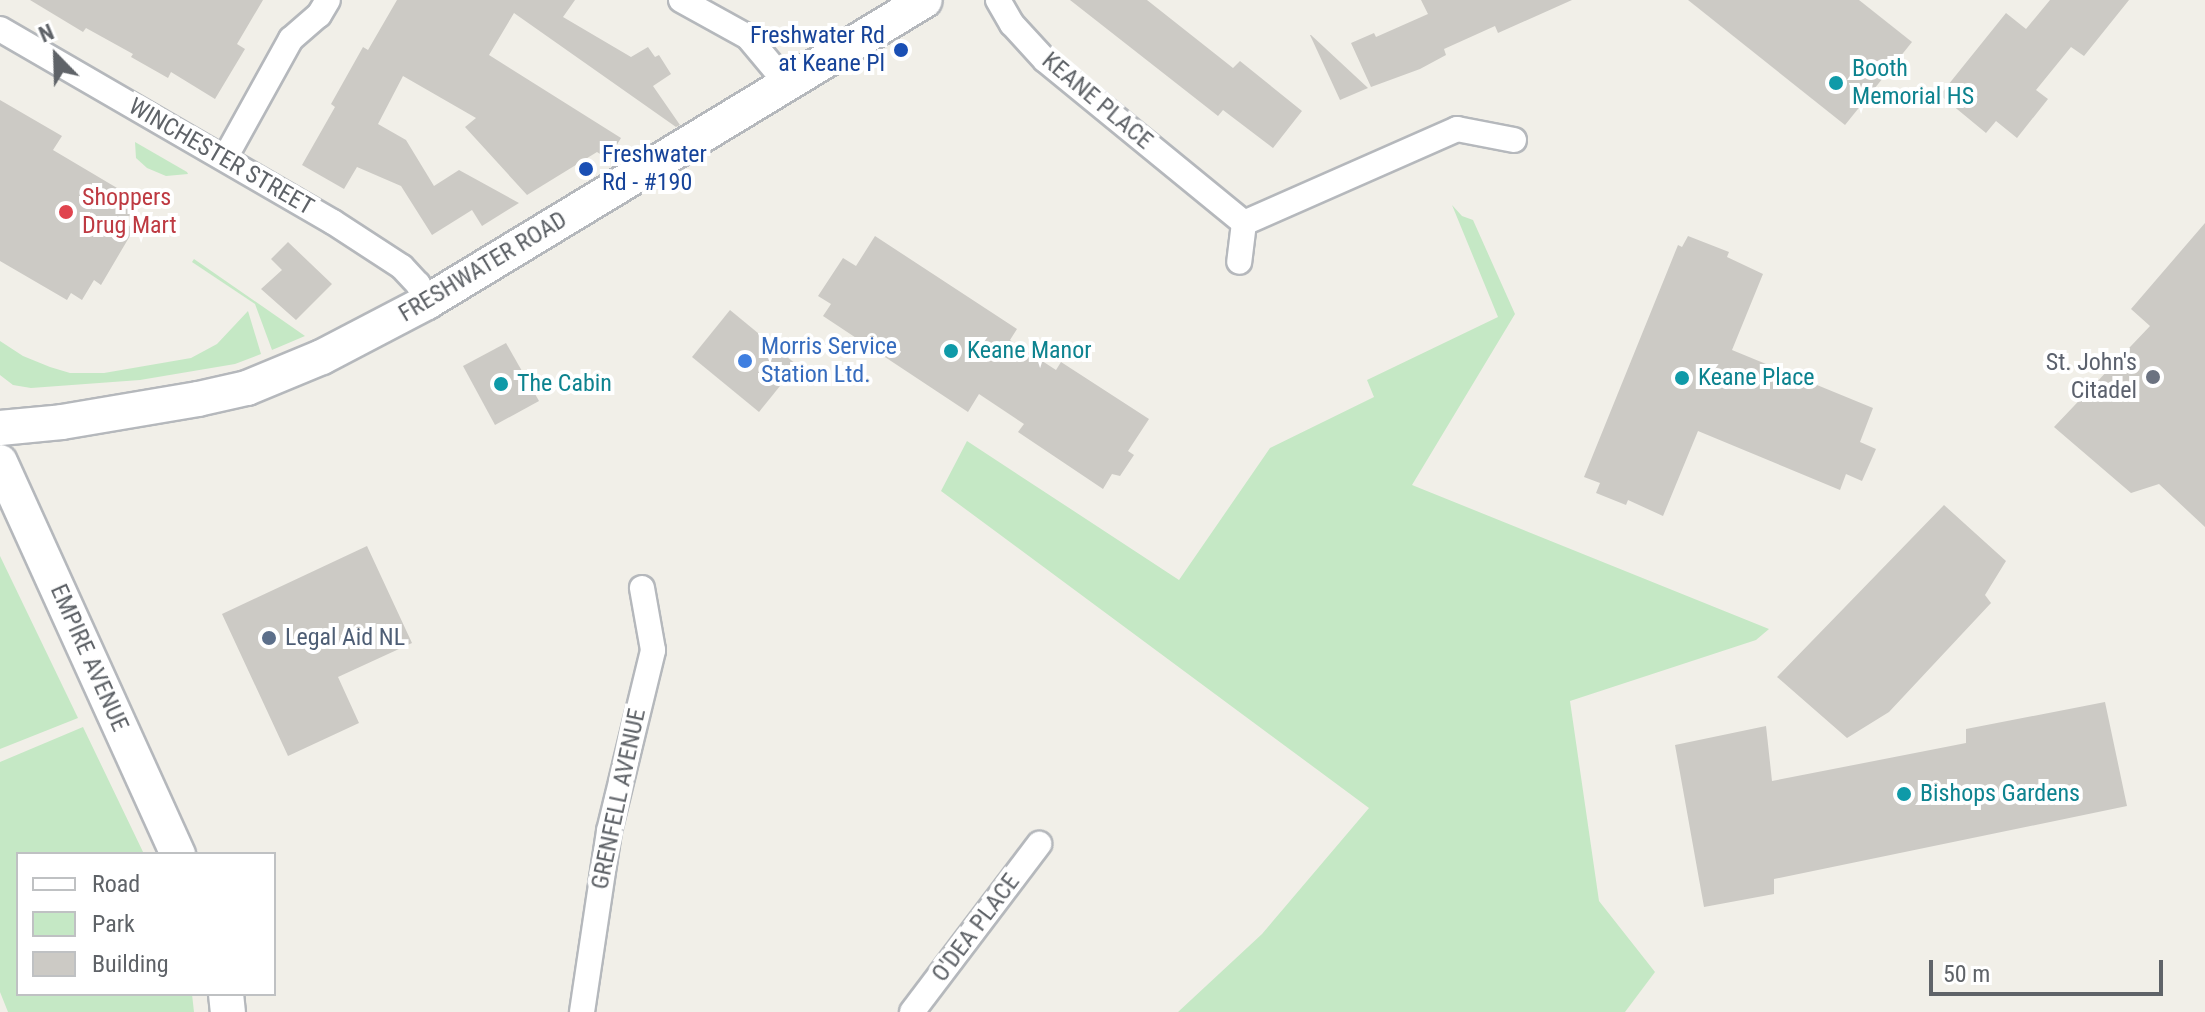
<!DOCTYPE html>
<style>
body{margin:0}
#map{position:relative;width:2205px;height:1012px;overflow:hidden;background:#f1efe8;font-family:"Roboto Condensed",sans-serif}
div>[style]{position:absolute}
.green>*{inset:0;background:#c5e8c5}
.building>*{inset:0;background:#cccac5}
.roads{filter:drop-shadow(2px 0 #b5b8bc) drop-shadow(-2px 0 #b5b8bc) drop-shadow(0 2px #b5b8bc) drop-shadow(0 -2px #b5b8bc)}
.minor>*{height:24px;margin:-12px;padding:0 12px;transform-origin:12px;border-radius:12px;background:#fff}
.secondary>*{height:34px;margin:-17px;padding:0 17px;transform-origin:17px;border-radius:17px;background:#fff}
.dots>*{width:22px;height:22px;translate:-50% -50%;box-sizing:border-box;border:4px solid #fff;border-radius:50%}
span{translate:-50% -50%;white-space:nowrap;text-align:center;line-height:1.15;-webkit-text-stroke:8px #fff;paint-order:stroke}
.transit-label{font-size:24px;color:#164399}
.right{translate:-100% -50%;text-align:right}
.left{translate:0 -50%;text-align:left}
.culture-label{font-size:24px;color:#0d838f}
.street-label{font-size:24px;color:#5f6368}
.health-label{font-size:24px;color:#be3a42}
.shop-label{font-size:24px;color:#366cbe}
.worship-label{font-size:24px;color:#5b616d}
.service-label{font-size:24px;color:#4e5e75}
.legend{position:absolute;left:16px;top:852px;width:260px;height:144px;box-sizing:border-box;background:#fff;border:2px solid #bfc1c3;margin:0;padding:10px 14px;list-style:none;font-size:24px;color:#5f6368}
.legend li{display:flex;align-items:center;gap:16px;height:40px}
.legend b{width:40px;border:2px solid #bfc1c3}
.north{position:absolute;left:16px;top:16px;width:80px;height:80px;-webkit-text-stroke:6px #fff;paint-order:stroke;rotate:337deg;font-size:22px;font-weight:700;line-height:32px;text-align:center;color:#5f6368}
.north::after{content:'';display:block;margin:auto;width:28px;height:36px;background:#5f6368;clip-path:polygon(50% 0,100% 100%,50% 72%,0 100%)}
.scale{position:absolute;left:1929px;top:960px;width:234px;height:36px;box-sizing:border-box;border:4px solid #5f6368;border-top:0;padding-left:10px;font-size:24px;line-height:28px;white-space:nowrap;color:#5f6368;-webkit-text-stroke:6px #fff;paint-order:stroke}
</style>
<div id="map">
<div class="green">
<div style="clip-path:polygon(135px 142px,187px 172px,188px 174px,166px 176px,147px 168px,136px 158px)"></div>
<div style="clip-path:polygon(1452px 205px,1462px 216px,1473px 220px,1515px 314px,1412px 485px,1769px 629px,1756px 640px,1570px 701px,1599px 901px,1655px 972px,1625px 1012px,1178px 1012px,1262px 934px,1369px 808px,941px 491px,967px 441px,1179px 580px,1270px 448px,1374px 397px,1367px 380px,1498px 317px)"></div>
<div style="clip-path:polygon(194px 259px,305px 336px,272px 350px,255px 304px,192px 262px)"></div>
<div style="clip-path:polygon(248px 311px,261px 354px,235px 364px,140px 380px,31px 388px,13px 385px,0 375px,0 341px,23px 356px,50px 367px,70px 373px,104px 373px,191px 358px,217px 344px)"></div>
<div style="clip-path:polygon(0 556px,78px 718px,0 749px)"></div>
<div style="clip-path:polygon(83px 727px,144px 854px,18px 854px,18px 994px,192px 994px,194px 1012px,8px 1012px,0 992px,0 762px)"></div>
</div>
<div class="building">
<div style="clip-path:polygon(30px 0,263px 0,237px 44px,245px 49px,215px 99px,171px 72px,168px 78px,131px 57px,133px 54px,86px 28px,83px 32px)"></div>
<div style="clip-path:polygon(397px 0,575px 0,563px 17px,631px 57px,648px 47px,655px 57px,659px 55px,671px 74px,653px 86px,680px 125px,676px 127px,514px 13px,489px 55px,621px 138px,608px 159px,597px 152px,527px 195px,465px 127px,476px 118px,403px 76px,378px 124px,406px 140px,434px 186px,459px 170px,519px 203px,482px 226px,472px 210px,432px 235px,401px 186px,357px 167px,344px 189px,302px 165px,335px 107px,331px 104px,363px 47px,368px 50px)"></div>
<div style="clip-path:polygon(1070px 0,1147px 0,1233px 68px,1240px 61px,1302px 111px,1273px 148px,1223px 110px,1218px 116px)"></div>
<div style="clip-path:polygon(1421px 0,1572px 0,1498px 33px,1495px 26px,1444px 49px,1446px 55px,1420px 69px,1371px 87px,1351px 43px,1374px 33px,1376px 37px,1428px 14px)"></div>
<div style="clip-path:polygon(1688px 0,1859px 0,1912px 42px,1845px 125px)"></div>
<div style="clip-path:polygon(2050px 0,2129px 0,2084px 56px,2071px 47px,2036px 90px,2048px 99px,2017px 138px,1996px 121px,1986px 133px,1940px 95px,2006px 13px,2026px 29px)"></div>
<div style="clip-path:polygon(1310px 35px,1311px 35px,1368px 88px,1340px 100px)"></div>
<div style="clip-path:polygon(0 100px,62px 136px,53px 150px,139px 201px,125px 223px,134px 229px,101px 285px,94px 280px,82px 300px,71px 293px,67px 300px,0 261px)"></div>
<div style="clip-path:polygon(2205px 223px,2205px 527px,2159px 484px,2131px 493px,2054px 427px,2150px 326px,2131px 309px)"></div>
<div style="clip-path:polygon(875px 236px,1017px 329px,1010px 340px,1056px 370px,1061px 362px,1149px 419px,1128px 451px,1134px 455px,1120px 476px,1112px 474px,1103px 489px,1018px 432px,1024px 424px,979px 394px,968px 412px,823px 316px,831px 304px,818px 296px,843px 258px,856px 266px)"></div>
<div style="clip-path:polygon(1688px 236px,1729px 252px,1727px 257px,1763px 274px,1732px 350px,1873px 408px,1860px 442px,1876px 449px,1862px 481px,1846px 474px,1840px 490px,1698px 431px,1663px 516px,1628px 500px,1626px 505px,1596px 493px,1600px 483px,1584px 477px,1678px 245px,1682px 247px)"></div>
<div style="clip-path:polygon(288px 242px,332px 284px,296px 320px,261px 289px,282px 270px,271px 259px)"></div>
<div style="clip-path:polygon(730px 310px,797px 365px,759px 412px,692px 357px)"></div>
<div style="clip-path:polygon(506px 343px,539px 401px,495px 425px,463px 366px)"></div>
<div style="clip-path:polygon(1944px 505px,2006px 561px,1985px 595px,1991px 603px,1889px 712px,1847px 738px,1777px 677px)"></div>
<div style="clip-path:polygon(367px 546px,412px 643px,338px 677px,359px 723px,288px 756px,222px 614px)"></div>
<div style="clip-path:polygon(2105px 702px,2127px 806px,1774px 879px,1774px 894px,1704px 907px,1675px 745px,1766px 726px,1772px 781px,1966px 743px,1966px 729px)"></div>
</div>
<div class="roads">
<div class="minor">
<div style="left:681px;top:0;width:77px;rotate:28.9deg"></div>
<div style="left:748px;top:37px;width:62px;rotate:50.2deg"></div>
<div style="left:998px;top:0;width:28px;rotate:60deg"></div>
<div style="left:1012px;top:24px;width:49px;rotate:47.5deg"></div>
<div style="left:1045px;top:60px;width:257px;rotate:39.3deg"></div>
<div style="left:1244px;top:223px;width:39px;rotate:97deg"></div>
<div style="left:0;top:29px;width:385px;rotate:30.1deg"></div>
<div style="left:333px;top:222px;width:82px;rotate:33.1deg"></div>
<div style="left:402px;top:267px;width:23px;rotate:47deg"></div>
<div style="left:418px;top:284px;width:20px;rotate:63deg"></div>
<div style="left:225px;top:158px;width:136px;rotate:-61deg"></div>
<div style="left:291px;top:39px;width:37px;rotate:-41deg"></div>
<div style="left:319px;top:15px;width:17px;rotate:-59deg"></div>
<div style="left:1244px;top:223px;width:233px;rotate:-23.8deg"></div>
<div style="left:1457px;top:129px;width:58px;rotate:10.9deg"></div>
<div style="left:582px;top:1012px;width:183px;rotate:-81.5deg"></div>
<div style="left:609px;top:831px;width:186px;rotate:-76.3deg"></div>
<div style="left:653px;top:650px;width:63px;rotate:-100.1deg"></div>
<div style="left:912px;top:1012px;width:211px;rotate:-52.9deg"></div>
</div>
<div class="secondary">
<div style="left:0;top:428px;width:62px;rotate:-5.5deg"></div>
<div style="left:62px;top:422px;width:138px;rotate:-9.6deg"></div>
<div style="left:198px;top:399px;width:50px;rotate:-12.7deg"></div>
<div style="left:247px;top:388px;width:81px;rotate:-22.5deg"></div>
<div style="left:322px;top:357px;width:119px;rotate:-27.6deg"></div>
<div style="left:427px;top:302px;width:582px;rotate:-31.23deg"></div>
<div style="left:0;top:462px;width:431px;rotate:65.6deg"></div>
<div style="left:226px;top:994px;width:18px;rotate:84deg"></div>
</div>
</div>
<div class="dots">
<div style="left:901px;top:50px;background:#1a4fb4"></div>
<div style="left:1836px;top:83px;background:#0f9aa8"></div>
<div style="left:586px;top:169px;background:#1a4fb4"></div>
<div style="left:66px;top:212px;background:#e0444e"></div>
<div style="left:951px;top:351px;background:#0f9aa8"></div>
<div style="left:745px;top:361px;background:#3f7fe0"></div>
<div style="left:2153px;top:377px;background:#6b7280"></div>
<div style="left:1682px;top:378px;background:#0f9aa8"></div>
<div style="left:501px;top:384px;background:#0f9aa8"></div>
<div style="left:269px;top:638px;background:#5c6f8a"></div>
<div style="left:1904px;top:794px;background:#0f9aa8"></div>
</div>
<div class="transit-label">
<span class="right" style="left:885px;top:50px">Freshwater Rd<br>at Keane Pl</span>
<span class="left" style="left:602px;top:169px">Freshwater<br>Rd - #190</span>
</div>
<div class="culture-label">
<span class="left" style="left:1852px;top:83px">Booth<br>Memorial HS</span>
<span class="left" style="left:967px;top:351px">Keane Manor</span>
<span class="left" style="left:1698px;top:378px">Keane Place</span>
<span class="left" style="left:517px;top:384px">The Cabin</span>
<span class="left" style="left:1920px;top:794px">Bishops Gardens</span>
</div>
<div class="street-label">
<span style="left:1097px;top:101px;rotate:40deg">KEANE PLACE</span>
<span style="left:221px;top:157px;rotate:30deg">WINCHESTER STREET</span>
<span style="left:483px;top:267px;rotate:-31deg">FRESHWATER ROAD</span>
<span style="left:89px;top:658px;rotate:66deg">EMPIRE AVENUE</span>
<span style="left:619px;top:799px;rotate:-78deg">GRENFELL AVENUE</span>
<span style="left:976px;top:928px;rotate:-53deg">O'DEA PLACE</span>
</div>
<div class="health-label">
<span class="left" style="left:82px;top:212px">Shoppers<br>Drug Mart</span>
</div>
<div class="shop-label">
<span class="left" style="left:761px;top:361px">Morris Service<br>Station Ltd.</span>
</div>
<div class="worship-label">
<span class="right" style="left:2137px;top:377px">St. John's<br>Citadel</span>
</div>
<div class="service-label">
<span class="left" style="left:285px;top:638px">Legal Aid NL</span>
</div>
<ul class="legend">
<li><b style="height:10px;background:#fff"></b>Road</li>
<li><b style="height:22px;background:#c5e8c5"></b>Park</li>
<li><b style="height:22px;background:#cccac5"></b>Building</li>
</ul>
<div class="north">N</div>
<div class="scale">50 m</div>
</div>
